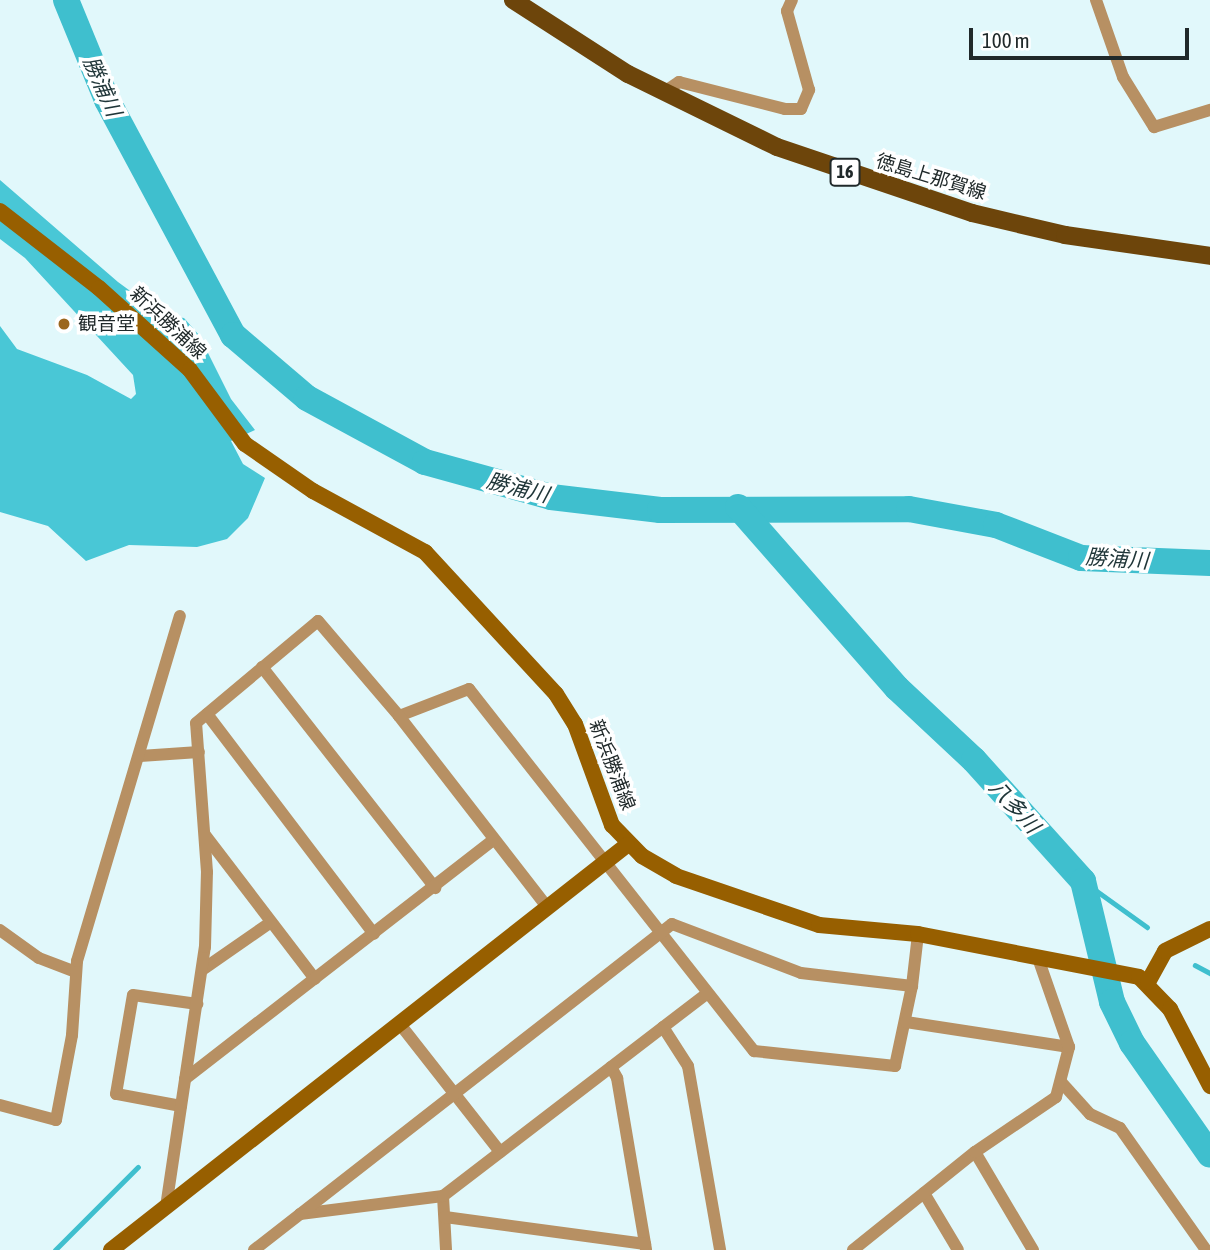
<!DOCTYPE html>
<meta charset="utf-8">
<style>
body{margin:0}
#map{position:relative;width:1210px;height:1250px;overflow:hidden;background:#e1f8fb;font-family:"Asap Condensed","Noto Sans JP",sans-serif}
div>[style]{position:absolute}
.forest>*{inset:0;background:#49c7d6}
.stream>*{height:4.5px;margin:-2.25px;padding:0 2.25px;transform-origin:2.25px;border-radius:2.25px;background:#3fbfce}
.river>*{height:26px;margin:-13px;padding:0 13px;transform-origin:13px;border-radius:13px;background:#3fbfce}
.street>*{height:12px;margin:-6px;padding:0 6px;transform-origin:6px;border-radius:6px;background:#b79063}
.secondary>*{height:16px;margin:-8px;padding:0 8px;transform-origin:8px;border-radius:8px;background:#975f00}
.primary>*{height:18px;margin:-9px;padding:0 9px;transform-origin:9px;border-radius:9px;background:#6d450b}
.dots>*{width:19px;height:19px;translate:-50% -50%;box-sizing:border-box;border:4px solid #fff;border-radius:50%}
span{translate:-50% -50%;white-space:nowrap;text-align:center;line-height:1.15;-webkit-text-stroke:7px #fff;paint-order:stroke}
.shield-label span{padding:2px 5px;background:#fff;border:2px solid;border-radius:5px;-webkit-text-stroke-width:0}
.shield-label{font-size:18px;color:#20292a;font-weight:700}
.street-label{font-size:19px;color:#20292a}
.poi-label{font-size:19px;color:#20292a}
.left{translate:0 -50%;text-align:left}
.water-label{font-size:21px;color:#203639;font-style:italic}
.scale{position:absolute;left:969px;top:28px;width:220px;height:32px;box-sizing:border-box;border:4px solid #20292a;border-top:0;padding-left:9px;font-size:21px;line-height:24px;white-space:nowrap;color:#20292a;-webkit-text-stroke:5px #fff;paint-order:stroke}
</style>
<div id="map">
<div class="forest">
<div style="clip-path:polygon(0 180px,118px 282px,163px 315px,184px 318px,199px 335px,231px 399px,255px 430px,231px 441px,243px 464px,265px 478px,248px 518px,227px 539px,197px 547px,129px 545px,86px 561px,48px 526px,0 512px,0 326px,17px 349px,87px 375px,131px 399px,136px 394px,133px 375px,25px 258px,0 239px)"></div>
</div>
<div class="stream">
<div style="left:1083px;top:881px;width:79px;rotate:35.7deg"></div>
<div style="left:1195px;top:965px;width:17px;rotate:28deg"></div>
<div style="left:55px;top:1250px;width:117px;rotate:-45deg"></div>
</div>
<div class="river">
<div style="left:66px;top:0;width:108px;rotate:67.7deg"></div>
<div style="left:107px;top:100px;width:267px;rotate:61.8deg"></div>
<div style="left:233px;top:335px;width:97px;rotate:40.4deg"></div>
<div style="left:307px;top:398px;width:134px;rotate:28.5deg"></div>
<div style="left:425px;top:462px;width:131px;rotate:15.5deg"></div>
<div style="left:551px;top:497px;width:110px;rotate:6.8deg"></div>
<div style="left:660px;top:510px;width:249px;rotate:-0.2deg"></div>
<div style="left:909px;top:509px;width:88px;rotate:10.4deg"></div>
<div style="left:996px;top:525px;width:91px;rotate:21.2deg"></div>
<div style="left:1081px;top:558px;width:129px;rotate:2.2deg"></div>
<div style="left:738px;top:507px;width:241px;rotate:48.7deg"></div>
<div style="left:897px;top:688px;width:105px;rotate:43.1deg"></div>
<div style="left:974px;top:760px;width:163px;rotate:48deg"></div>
<div style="left:1083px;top:881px;width:124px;rotate:76.5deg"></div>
<div style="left:1112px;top:1002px;width:46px;rotate:64deg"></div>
<div style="left:1132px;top:1043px;width:136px;rotate:55.1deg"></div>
</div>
<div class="street">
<div style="left:1096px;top:0;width:82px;rotate:70.7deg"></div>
<div style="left:1123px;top:77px;width:59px;rotate:58.2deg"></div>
<div style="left:1154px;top:127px;width:59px;rotate:-16.9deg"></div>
<div style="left:664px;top:92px;width:18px;rotate:-34deg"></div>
<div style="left:679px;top:82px;width:109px;rotate:14.3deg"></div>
<div style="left:785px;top:109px;width:16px"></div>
<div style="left:801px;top:109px;width:21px;rotate:-67deg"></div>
<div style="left:809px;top:90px;width:82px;rotate:-105.6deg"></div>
<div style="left:787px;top:11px;width:12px;rotate:-66deg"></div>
<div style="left:262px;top:667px;width:281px;rotate:51.9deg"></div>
<div style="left:207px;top:714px;width:276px;rotate:52.8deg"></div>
<div style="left:399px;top:716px;width:75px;rotate:-21.1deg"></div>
<div style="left:469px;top:689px;width:461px;rotate:51.8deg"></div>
<div style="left:754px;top:1051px;width:142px;rotate:6.1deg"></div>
<div style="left:895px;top:1066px;width:82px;rotate:-78deg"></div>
<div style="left:912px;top:986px;width:52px;rotate:-83.4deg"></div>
<div style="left:140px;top:756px;width:59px;rotate:-3.9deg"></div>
<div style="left:205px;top:835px;width:181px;rotate:52.6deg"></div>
<div style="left:0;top:930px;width:48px;rotate:35.7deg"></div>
<div style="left:39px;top:958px;width:39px;rotate:21deg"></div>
<div style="left:202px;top:970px;width:84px;rotate:-34.8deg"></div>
<div style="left:906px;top:1022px;width:165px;rotate:8.7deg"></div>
<div style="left:399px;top:1023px;width:164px;rotate:51.9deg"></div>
<div style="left:663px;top:1027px;width:46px;rotate:57.3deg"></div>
<div style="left:688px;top:1066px;width:187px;rotate:80.1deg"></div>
<div style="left:611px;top:1067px;width:13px;rotate:61deg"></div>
<div style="left:617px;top:1078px;width:174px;rotate:80.4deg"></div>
<div style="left:185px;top:1079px;width:388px;rotate:-37.8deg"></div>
<div style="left:1062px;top:1083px;width:42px;rotate:47.9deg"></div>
<div style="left:1090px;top:1114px;width:33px;rotate:25deg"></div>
<div style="left:1120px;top:1128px;width:149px;rotate:54.8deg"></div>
<div style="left:0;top:1105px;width:58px;rotate:15deg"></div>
<div style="left:56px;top:1120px;width:86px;rotate:-79.3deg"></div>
<div style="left:72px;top:1035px;width:74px;rotate:-86.1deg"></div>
<div style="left:77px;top:961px;width:360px;rotate:-73.4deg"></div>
<div style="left:181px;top:1106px;width:66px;rotate:-169.5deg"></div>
<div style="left:116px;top:1094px;width:100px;rotate:-80.3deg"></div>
<div style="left:133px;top:995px;width:65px;rotate:8deg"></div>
<div style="left:975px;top:1152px;width:114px;rotate:59.4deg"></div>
<div style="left:924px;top:1193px;width:66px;rotate:59.2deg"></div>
<div style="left:443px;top:1196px;width:54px;rotate:86.8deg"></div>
<div style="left:166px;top:1207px;width:263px;rotate:-81.5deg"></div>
<div style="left:205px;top:947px;width:75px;rotate:-88.5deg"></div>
<div style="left:207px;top:872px;width:149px;rotate:-94.2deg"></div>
<div style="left:196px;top:723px;width:159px;rotate:-39.9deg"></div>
<div style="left:318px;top:621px;width:125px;rotate:49.5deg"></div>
<div style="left:399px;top:716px;width:242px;rotate:52.2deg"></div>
<div style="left:300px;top:1214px;width:144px;rotate:-7.2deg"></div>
<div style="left:443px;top:1196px;width:332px;rotate:-37.5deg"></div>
<div style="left:445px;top:1217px;width:202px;rotate:7.7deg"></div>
<div style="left:254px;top:1250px;width:530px;rotate:-37.95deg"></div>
<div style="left:672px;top:924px;width:138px;rotate:20.8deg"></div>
<div style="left:801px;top:973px;width:112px;rotate:6.7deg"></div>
<div style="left:853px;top:1250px;width:156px;rotate:-38.8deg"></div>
<div style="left:975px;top:1152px;width:98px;rotate:-34.2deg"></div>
<div style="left:1056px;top:1097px;width:52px;rotate:-75.4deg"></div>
<div style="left:1069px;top:1047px;width:94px;rotate:-109.2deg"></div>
</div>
<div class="secondary">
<div style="left:0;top:211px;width:125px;rotate:37.9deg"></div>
<div style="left:99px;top:288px;width:122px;rotate:42deg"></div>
<div style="left:190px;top:370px;width:92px;rotate:53.4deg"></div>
<div style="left:245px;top:444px;width:83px;rotate:34.7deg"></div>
<div style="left:313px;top:491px;width:128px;rotate:28.6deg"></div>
<div style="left:425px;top:552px;width:193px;rotate:47.3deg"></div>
<div style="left:556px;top:694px;width:36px;rotate:58deg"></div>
<div style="left:575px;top:724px;width:108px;rotate:69.9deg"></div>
<div style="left:612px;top:825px;width:43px;rotate:45.9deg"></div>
<div style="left:642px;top:856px;width:39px;rotate:30deg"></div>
<div style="left:676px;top:876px;width:151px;rotate:18.9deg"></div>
<div style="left:819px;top:925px;width:99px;rotate:5.2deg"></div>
<div style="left:918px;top:934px;width:225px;rotate:11deg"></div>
<div style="left:1139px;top:977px;width:45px;rotate:45.9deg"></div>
<div style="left:1170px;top:1009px;width:87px;rotate:62.5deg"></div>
<div style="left:1148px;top:982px;width:35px;rotate:-61deg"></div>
<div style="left:1165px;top:951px;width:50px;rotate:-26.1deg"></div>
<div style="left:111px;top:1250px;width:656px;rotate:-38.13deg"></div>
</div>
<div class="primary">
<div style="left:513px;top:0;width:137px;rotate:32.8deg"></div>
<div style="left:628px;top:74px;width:166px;rotate:26.1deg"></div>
<div style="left:777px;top:147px;width:206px;rotate:18.7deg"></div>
<div style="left:972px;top:213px;width:96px;rotate:13.3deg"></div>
<div style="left:1065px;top:235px;width:147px;rotate:8.2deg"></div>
</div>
<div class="dots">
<div style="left:64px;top:324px;background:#9b671e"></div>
</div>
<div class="shield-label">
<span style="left:845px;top:172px">16</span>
</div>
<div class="street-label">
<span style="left:931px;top:177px;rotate:17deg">徳島上那賀線</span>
<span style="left:168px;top:323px;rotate:43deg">新浜勝浦線</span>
<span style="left:612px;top:765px;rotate:69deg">新浜勝浦線</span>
</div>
<div class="poi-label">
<span class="left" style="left:78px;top:324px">観音堂</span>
</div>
<div class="water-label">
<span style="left:103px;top:86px;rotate:66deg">勝浦川</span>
<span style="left:518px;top:487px;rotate:14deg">勝浦川</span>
<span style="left:1117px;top:558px;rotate:4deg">勝浦川</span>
<span style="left:1015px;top:806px;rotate:48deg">八多川</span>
</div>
<div class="scale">100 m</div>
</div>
